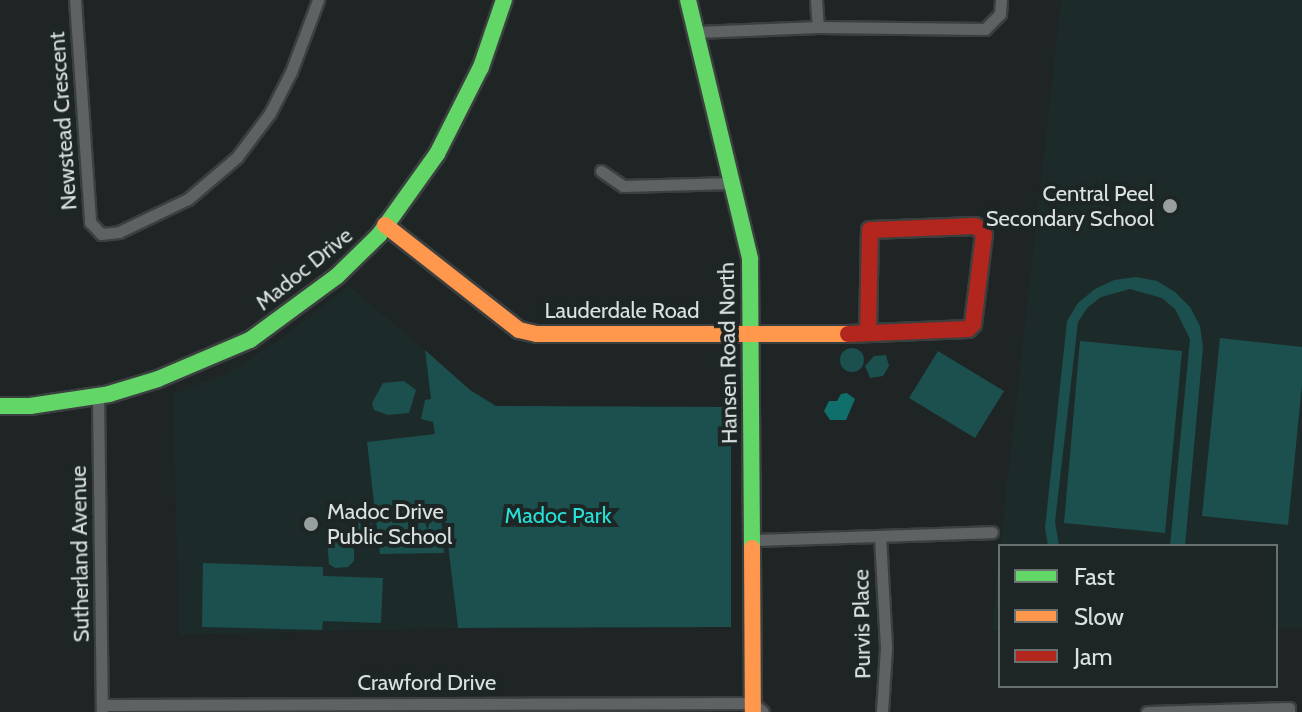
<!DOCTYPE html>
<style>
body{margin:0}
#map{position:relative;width:1302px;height:712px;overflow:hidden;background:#1f2424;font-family:Cabin,sans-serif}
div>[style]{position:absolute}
.built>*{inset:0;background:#1c2b2a}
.green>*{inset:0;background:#1b504e}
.round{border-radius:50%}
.water>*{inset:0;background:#106f6a}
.roads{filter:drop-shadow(2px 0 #3b3f3f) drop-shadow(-2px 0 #3b3f3f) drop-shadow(0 2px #3b3f3f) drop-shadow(0 -2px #3b3f3f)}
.street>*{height:11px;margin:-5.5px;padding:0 5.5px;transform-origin:5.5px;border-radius:5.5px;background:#5f6262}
.fast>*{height:16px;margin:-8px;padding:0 8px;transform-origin:8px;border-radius:8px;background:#63d668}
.slow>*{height:16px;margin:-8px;padding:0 8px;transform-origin:8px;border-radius:8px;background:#ff974d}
.jam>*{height:16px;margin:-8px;padding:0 8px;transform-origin:8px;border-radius:8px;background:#b3261e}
.dots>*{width:22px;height:22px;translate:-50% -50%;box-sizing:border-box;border:4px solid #1d2625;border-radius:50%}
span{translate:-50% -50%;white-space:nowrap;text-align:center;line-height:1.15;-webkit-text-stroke:8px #1d2625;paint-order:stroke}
.street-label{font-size:22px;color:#dbe1e0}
.poi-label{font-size:22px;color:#dbe1e0}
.right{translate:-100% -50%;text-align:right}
.left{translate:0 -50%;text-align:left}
.park-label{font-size:22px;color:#26e1d8}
.legend{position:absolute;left:998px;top:544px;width:280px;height:144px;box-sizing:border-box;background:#1d2625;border:2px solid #697170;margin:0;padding:10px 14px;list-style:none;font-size:24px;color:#dbe1e0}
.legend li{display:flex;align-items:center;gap:16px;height:40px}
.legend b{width:40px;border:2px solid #697170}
</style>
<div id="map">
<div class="built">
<div style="clip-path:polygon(1061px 0,1302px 0,1302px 628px,1276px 628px,1276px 546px,1000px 546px)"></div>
<div style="clip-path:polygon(349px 286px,425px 350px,458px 628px,179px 635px,173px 394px,228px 373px,280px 339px)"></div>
<div style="clip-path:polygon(1000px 546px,1000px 630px,992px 630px)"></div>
</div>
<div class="green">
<div style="clip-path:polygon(1136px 277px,1157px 281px,1175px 292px,1190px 307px,1200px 326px,1203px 347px,1185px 546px,1170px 546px,1190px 339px,1175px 309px,1162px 298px,1130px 289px,1101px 297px,1087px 308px,1078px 322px,1055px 522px,1059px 546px,1048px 546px,1045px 528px,1067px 321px,1078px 303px,1095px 289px,1114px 280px)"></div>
<div style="clip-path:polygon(1220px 338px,1302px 347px,1302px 385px,1288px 525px,1202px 516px)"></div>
<div style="clip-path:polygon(1080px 341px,1182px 351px,1165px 533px,1064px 523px)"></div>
<div class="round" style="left:840px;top:348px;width:24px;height:24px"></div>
<div style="clip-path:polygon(425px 350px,470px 390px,496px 406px,731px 407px,731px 627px,458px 628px,444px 511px,440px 505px,444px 553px,380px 554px,367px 442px,435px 434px,433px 422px,421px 419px,425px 400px,431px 399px)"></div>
<div style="clip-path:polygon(938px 351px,1004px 391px,975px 438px,909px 398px)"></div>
<div style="clip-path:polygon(886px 355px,889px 366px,883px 376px,870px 378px,865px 366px,874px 356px)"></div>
<div style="clip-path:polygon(404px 381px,416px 390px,409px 413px,388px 415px,374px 410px,372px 403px,383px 383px)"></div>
<div class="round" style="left:353px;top:518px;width:20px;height:20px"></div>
<div style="clip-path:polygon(334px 538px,354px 549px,354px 561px,348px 567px,335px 568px,329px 564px,327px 541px)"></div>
<div style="clip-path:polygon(203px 563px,323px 567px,323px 576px,383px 578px,381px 623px,323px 621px,322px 630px,202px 627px)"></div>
</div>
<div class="water">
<div style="clip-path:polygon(847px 393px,855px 399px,846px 420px,830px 420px,824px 411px,829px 401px,837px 401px,841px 394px)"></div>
</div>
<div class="roads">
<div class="street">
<div style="left:75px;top:0;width:223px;rotate:86.1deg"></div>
<div style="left:90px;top:222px;width:16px;rotate:47deg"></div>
<div style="left:101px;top:234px;width:18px;rotate:-6deg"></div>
<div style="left:119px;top:232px;width:76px;rotate:-25.6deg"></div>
<div style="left:188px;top:199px;width:65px;rotate:-40.6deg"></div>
<div style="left:237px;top:157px;width:55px;rotate:-53.1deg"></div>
<div style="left:270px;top:113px;width:46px;rotate:-62.9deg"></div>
<div style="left:291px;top:72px;width:77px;rotate:-69.4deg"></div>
<div style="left:816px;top:0;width:27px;rotate:86deg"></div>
<div style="left:697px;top:32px;width:121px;rotate:-2.4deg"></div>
<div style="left:818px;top:27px;width:167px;rotate:0.7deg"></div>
<div style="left:985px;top:29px;width:21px;rotate:-45deg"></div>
<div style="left:1000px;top:14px;width:14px;rotate:-86deg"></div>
<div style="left:601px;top:171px;width:27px;rotate:34deg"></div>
<div style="left:623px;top:186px;width:110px;rotate:-1.6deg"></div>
<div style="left:98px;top:395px;width:315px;rotate:89.3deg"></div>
<div style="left:880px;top:536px;width:112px;rotate:86.9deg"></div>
<div style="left:886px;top:648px;width:64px;rotate:93.6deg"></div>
<div style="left:754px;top:540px;width:238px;rotate:-1.9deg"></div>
<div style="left:102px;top:705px;width:651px;rotate:-0.18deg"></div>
<div style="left:753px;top:703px;width:13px;rotate:42deg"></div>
<div style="left:1147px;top:712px;width:142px;rotate:-1.6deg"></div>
<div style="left:1289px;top:708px;width:4px;rotate:90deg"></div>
</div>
<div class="fast">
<div style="left:688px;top:0;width:266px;rotate:76.5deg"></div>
<div style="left:750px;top:259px;width:289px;rotate:89.6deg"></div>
<div style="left:0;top:406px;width:30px"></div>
<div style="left:30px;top:406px;width:80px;rotate:-8.6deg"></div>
<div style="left:109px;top:394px;width:51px;rotate:-17deg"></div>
<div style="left:158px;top:379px;width:100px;rotate:-23deg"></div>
<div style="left:250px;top:340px;width:108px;rotate:-36.3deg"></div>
<div style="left:337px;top:276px;width:59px;rotate:-44.3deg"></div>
<div style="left:379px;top:235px;width:100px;rotate:-54.4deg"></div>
<div style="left:437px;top:154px;width:97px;rotate:-63.2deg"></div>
<div style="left:481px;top:67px;width:71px;rotate:-71.1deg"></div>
</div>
<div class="slow">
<div style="left:385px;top:225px;width:170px;rotate:38.1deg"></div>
<div style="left:519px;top:330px;width:18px;rotate:13deg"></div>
<div style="left:537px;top:334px;width:311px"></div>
<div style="left:752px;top:548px;width:164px;rotate:89.7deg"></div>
</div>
<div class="jam">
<div style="left:848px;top:334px;width:120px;rotate:-2.4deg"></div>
<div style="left:968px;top:329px;width:7px;rotate:-45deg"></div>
<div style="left:973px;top:324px;width:90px;rotate:-83deg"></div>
<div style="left:984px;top:235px;width:7px;rotate:-124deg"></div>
<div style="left:980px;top:229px;width:6px;rotate:-149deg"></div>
<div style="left:975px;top:226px;width:105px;rotate:177.8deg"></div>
<div style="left:870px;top:230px;width:102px;rotate:91.1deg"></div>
</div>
</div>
<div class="dots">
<div style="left:1170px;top:206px;background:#999f9e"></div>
<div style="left:311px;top:524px;background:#999f9e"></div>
</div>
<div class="street-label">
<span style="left:63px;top:121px;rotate:-94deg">Newstead Crescent</span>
<span style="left:304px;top:269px;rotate:-39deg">Madoc Drive</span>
<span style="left:622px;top:311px">Lauderdale Road</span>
<span style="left:728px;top:353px;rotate:-91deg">Hansen Road North</span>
<span style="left:80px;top:554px;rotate:-91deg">Sutherland Avenue</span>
<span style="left:862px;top:624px;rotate:-91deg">Purvis Place</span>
<span style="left:427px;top:683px">Crawford Drive</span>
</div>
<div class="poi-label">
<span class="right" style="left:1154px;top:206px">Central Peel<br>Secondary School</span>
<span class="left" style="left:327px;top:524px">Madoc Drive<br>Public School</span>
</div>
<div class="park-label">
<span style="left:558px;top:516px">Madoc Park</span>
</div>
<ul class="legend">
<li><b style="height:10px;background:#63d668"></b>Fast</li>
<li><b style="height:10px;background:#ff974d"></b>Slow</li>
<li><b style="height:10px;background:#b3261e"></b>Jam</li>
</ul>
</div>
